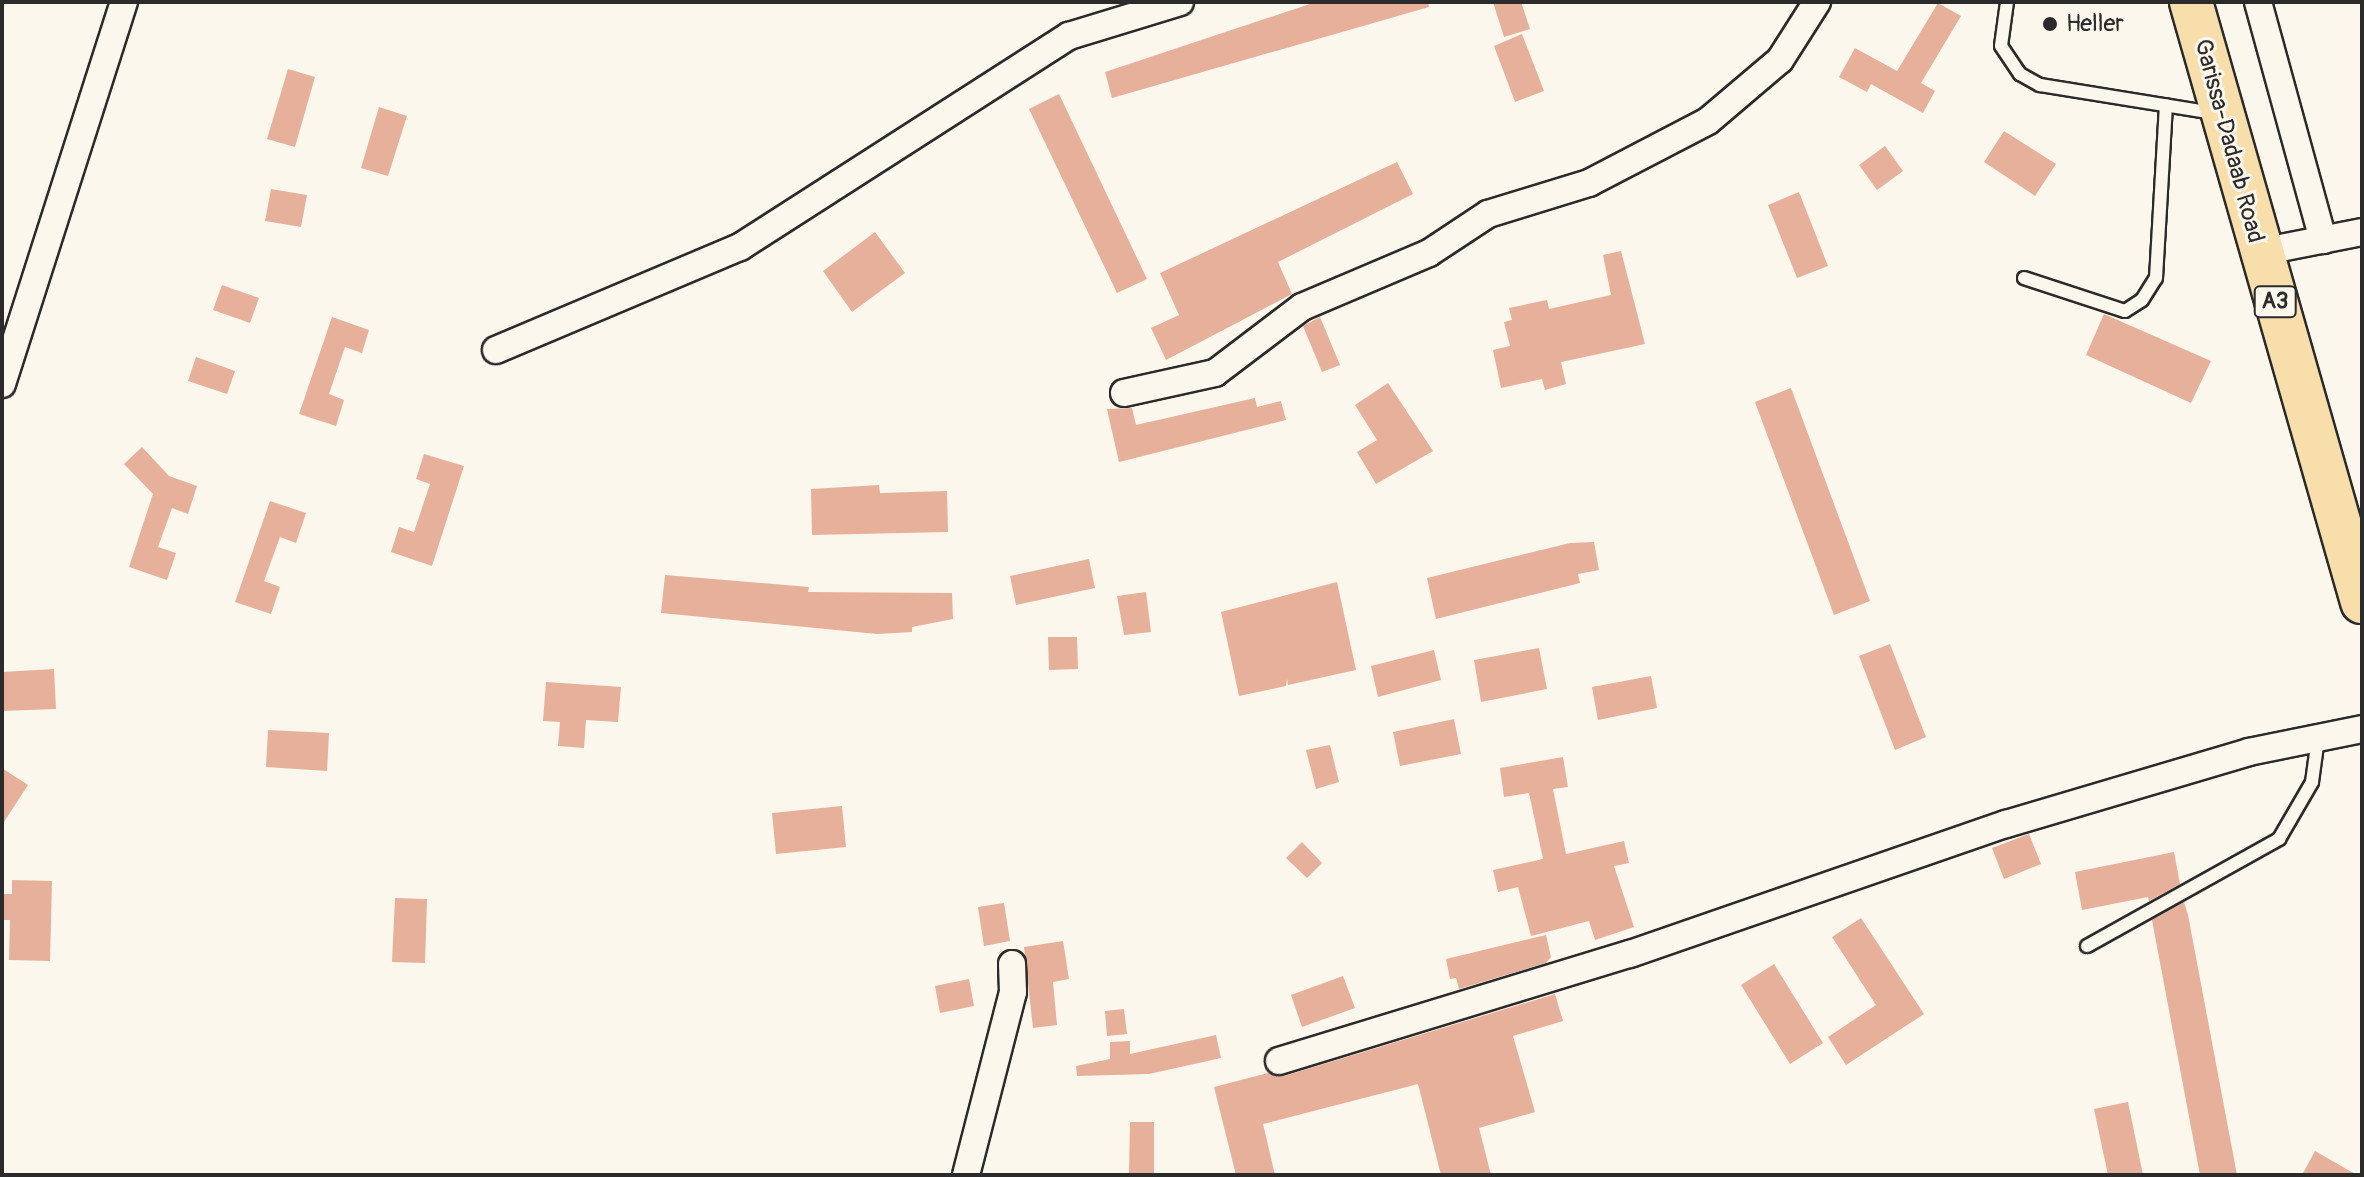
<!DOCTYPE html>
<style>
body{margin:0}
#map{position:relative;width:2364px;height:1177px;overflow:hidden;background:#fbf7ec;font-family:Pangolin,sans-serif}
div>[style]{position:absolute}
.building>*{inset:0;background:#e6b09b}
.roads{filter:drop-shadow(2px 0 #2b2b2b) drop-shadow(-2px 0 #2b2b2b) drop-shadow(0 2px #2b2b2b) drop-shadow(0 -2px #2b2b2b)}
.service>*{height:12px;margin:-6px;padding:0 6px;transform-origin:6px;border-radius:6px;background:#fbf7ec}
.minor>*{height:26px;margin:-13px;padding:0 13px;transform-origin:13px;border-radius:13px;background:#fbf7ec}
.trunk>*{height:42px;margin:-21px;padding:0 21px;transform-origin:21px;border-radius:21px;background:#f8deab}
.dots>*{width:22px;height:22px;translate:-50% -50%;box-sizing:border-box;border:4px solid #fbf7ec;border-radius:50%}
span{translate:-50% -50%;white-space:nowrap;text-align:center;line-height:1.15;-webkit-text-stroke:6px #fbf7ec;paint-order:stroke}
.shield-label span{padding:2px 6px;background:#fbf7ec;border:2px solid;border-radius:6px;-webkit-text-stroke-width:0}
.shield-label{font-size:22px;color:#2b2b2b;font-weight:700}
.poi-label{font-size:24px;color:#2b2b2b}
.left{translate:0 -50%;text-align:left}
.street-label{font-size:24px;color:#2b2b2b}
.frame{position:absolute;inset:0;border:4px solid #2b2b2b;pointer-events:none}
</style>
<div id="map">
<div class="building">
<div style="clip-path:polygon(1316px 2px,1428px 2px,1429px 7px,1112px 98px,1105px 72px)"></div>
<div style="clip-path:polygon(1493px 2px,1521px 2px,1530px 29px,1504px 37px)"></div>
<div style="clip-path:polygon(1938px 3px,1961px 16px,1921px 83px,1935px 91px,1923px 113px,1871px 84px,1867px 92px,1839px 77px,1855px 48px,1897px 71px)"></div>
<div style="clip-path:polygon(1522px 34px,1544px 91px,1515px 102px,1494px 46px)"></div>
<div style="clip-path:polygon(288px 69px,315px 77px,295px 147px,267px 139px)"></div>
<div style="clip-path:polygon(1059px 94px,1147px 279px,1117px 293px,1029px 109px)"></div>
<div style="clip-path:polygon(379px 107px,407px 116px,388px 176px,361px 168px)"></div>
<div style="clip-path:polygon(2004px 131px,2056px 164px,2035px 196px,1984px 162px)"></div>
<div style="clip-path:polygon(1885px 146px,1903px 171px,1877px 190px,1859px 165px)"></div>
<div style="clip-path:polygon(1397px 162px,1413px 194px,1278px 262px,1292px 294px,1166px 360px,1151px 328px,1179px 315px,1160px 273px)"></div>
<div style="clip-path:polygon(271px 189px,307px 195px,301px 227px,265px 221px)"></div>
<div style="clip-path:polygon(1799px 192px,1828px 266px,1797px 278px,1768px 205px)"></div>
<div style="clip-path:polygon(875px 232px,905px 273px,852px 312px,823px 271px)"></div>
<div style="clip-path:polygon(1621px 251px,1645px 344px,1561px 362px,1566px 384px,1545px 390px,1542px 379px,1501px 388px,1493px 350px,1510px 346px,1504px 322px,1512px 320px,1509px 308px,1547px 300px,1549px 309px,1611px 295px,1603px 255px)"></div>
<div style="clip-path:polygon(222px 285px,259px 298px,250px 323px,213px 310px)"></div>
<div style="clip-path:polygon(2104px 314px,2211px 361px,2191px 403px,2086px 355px)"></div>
<div style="clip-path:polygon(332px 317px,369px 330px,362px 353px,345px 347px,329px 394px,344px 400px,336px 426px,299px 414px)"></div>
<div style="clip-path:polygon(1320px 317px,1340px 365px,1322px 372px,1303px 326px)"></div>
<div style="clip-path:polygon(196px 357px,235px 371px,227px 394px,188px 381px)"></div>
<div style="clip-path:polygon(1388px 383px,1433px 451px,1376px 484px,1357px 452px,1377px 440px,1355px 405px)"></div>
<div style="clip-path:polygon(1791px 388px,1870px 601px,1834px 615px,1755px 402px)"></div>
<div style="clip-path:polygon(1255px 398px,1257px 407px,1281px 401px,1286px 420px,1119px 462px,1107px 409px,1132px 408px,1136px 425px)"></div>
<div style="clip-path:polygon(142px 447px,169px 476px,197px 486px,188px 514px,172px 508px,158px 547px,176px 553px,167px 580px,129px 567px,153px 494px,124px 464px)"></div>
<div style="clip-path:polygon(424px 454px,464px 466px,432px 566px,391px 552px,399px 527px,414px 532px,430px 484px,416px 479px)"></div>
<div style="clip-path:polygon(879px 485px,880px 493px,947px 491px,948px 532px,812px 535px,811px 489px)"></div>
<div style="clip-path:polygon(270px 501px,306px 513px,296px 543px,280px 537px,264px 581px,280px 587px,271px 614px,235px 602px)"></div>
<div style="clip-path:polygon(1594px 542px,1599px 570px,1578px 574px,1580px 583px,1436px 619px,1427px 578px,1570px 543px)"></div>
<div style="clip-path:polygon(1089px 559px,1095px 588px,1016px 605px,1010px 576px)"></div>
<div style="clip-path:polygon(665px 575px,809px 587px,808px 592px,952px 593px,953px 619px,912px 627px,912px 632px,877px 634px,661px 613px)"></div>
<div style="clip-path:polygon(1337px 582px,1356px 670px,1288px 685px,1287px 679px,1286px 686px,1239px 696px,1221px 612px)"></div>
<div style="clip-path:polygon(1146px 592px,1151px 632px,1124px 635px,1117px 596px)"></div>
<div style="clip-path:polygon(1048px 637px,1077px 637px,1078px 669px,1049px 670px)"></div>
<div style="clip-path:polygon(1890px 644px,1926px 737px,1895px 750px,1859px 656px)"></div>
<div style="clip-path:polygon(1539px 648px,1547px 689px,1481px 702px,1474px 660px)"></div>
<div style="clip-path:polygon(1434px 650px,1441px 680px,1378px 697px,1371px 666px)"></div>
<div style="clip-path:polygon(54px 669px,56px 709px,2px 711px,2px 672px)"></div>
<div style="clip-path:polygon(1651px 676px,1657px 708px,1598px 720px,1592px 687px)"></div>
<div style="clip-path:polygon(546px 682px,621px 687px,618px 722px,586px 720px,584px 748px,558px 746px,560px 722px,543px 721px)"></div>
<div style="clip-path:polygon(1454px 719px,1461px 754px,1400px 766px,1393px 732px)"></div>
<div style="clip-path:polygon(268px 730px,329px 733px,327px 771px,266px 767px)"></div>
<div style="clip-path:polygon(1330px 745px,1339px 782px,1316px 789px,1306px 750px)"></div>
<div style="clip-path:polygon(1563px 757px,1568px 787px,1553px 789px,1566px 854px,1624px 841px,1629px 863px,1614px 866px,1634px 927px,1595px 940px,1589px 921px,1531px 936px,1518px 887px,1498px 892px,1493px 870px,1543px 859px,1529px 793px,1504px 797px,1500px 768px)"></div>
<div style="clip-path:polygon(2px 768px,28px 785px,2px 825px)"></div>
<div style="clip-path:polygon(842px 806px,846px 847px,776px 854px,772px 813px)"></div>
<div style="clip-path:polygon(2029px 834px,2041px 864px,2004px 879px,1992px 848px)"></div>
<div style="clip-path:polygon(1302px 842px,1322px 863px,1307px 878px,1286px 858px)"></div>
<div style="clip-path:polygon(2174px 852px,2180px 884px,2149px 901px,2148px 897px,2082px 910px,2075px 872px)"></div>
<div style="clip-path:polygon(12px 880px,52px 881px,50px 961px,9px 960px,10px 920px,2px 920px,2px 894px,12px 894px)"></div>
<div style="clip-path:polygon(395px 898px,427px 899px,425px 963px,392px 962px)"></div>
<div style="clip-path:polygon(2184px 902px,2188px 915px,2237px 1175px,2200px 1175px,2152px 920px)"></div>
<div style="clip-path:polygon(1004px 903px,1010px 941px,984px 946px,978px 907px)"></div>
<div style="clip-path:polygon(1861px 918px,1924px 1014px,1846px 1065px,1828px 1037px,1876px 1005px,1832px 937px)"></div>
<div style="clip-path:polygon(1546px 935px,1551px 957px,1546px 963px,1459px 989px,1456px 978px,1450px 979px,1446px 959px)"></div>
<div style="clip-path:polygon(1063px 941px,1069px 979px,1053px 982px,1057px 1025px,1033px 1028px,1024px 947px)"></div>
<div style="clip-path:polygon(1774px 964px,1823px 1043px,1790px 1064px,1741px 985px)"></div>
<div style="clip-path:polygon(1343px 976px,1355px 1008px,1302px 1027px,1291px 995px)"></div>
<div style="clip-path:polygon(969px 979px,974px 1006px,940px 1013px,935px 986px)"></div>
<div style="clip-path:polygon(1555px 994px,1563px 1021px,1513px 1036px,1535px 1112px,1479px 1128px,1491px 1175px,1441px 1175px,1418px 1084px,1263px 1124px,1275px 1175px,1236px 1175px,1214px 1087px,1268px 1073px,1284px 1076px)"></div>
<div style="clip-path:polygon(1124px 1009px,1127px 1034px,1107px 1036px,1105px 1011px)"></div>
<div style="clip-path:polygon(1216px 1035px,1221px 1058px,1149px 1074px,1077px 1076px,1076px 1066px,1110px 1059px,1110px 1042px,1130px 1041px,1130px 1054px)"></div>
<div style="clip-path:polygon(2128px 1102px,2143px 1175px,2108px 1175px,2094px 1109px)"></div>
<div style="clip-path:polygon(1130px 1122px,1154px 1122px,1154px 1175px,1129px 1175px)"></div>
<div style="clip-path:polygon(2315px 1151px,2357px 1175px,2302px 1175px)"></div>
</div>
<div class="roads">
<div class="service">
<div style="left:2007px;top:2px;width:44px;rotate:97.8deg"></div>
<div style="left:2001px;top:46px;width:34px;rotate:56deg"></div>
<div style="left:2020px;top:74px;width:23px;rotate:29deg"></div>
<div style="left:2040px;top:85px;width:175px;rotate:9.2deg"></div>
<div style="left:2024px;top:278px;width:106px;rotate:18.1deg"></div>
<div style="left:2125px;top:311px;width:20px;rotate:-33deg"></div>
<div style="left:2142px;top:300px;width:26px;rotate:-58deg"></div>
<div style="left:2156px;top:278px;width:173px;rotate:-86.7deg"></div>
<div style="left:2087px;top:946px;width:220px;rotate:-29.1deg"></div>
<div style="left:2279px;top:839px;width:66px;rotate:-59.9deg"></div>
<div style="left:2312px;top:782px;width:44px;rotate:-82.2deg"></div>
</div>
<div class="minor">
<div style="left:2258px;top:2px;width:247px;rotate:74.7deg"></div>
<div style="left:2260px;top:252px;width:104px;rotate:-11.1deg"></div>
<div style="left:496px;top:350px;width:265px;rotate:-22.9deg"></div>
<div style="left:740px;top:247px;width:391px;rotate:-32.7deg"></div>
<div style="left:1069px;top:36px;width:116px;rotate:-17deg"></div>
<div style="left:2px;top:384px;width:401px;rotate:-72.3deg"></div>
<div style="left:1124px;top:393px;width:93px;rotate:-12.4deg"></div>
<div style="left:1215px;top:373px;width:109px;rotate:-37.2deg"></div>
<div style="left:1302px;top:307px;width:138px;rotate:-23deg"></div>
<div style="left:1429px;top:253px;width:71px;rotate:-33.5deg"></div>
<div style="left:1488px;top:214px;width:106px;rotate:-17.1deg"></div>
<div style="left:1589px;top:183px;width:134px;rotate:-27.5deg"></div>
<div style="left:1708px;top:121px;width:94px;rotate:-40.3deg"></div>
<div style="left:1780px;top:60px;width:69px;rotate:-57.5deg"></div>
<div style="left:1279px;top:1061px;width:367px;rotate:-17deg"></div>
<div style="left:1630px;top:954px;width:398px;rotate:-19.1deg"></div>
<div style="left:2006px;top:824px;width:253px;rotate:-16.5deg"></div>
<div style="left:2249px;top:752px;width:115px;rotate:-11.5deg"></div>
<div style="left:966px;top:1175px;width:189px;rotate:-75.6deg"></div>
<div style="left:1013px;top:992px;width:28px;rotate:-92deg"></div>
</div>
<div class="trunk">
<div style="left:2191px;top:2px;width:624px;rotate:74.09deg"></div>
</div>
</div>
<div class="dots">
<div style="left:2050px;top:24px;background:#2b2b2b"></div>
</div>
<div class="shield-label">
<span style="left:2275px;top:302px">A3</span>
</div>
<div class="poi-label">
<span class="left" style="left:2066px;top:24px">Heller</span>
</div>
<div class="street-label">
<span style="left:2229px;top:141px;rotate:75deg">Garissa-Dadaab Road</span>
</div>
<div class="frame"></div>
</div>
